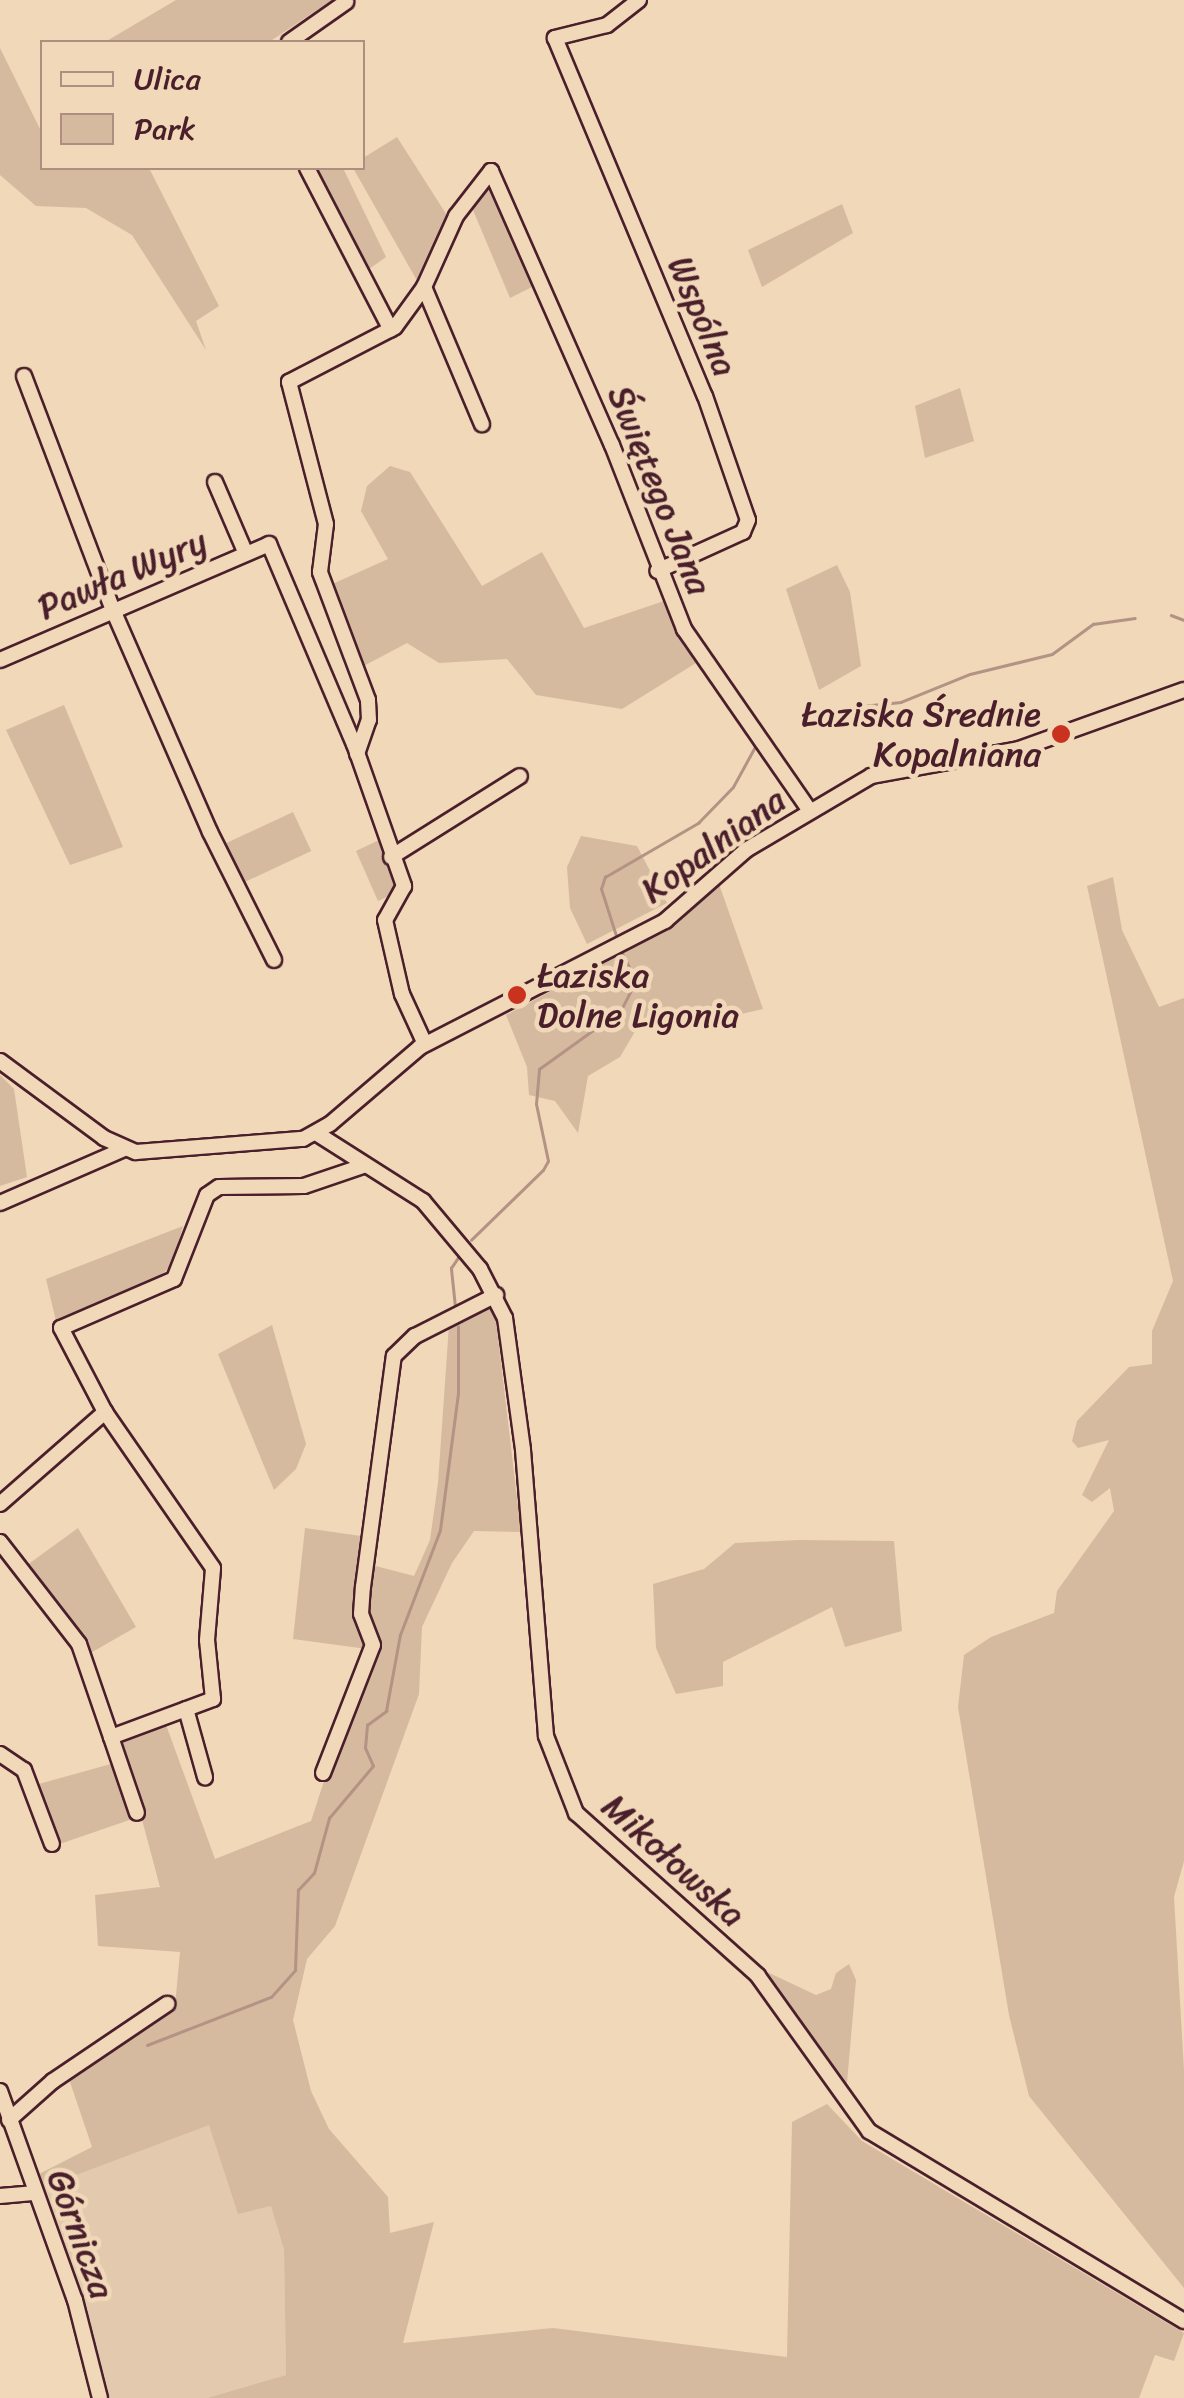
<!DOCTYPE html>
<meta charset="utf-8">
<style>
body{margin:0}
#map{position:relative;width:1184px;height:2398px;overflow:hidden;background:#f0d8b8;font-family:Sriracha,sans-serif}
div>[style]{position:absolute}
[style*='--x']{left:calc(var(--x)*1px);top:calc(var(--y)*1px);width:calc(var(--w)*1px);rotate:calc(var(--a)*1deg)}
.built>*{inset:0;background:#e3c9ad}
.green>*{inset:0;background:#d5baa0;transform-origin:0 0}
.stream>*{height:2.5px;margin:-1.25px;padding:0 1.25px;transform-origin:1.25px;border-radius:1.25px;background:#b39384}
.roads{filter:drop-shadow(2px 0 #4a1f2b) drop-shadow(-2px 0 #4a1f2b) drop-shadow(0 2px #4a1f2b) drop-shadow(0 -2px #4a1f2b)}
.minor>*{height:14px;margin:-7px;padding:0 7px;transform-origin:7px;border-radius:7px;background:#f0d8b8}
.dots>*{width:28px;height:28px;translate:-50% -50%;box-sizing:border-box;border:5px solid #f0d8b8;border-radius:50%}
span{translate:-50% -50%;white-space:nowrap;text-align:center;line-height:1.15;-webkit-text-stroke:9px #f0d8b8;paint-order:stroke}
.street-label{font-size:35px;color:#4a1f2b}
.poi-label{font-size:35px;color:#4a1f2b}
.right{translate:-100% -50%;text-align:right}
.left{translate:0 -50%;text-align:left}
.legend{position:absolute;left:40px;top:40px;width:325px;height:130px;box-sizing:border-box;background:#f0d8b8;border:2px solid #ae8e80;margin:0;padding:12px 18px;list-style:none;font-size:30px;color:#4a1f2b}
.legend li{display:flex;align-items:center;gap:20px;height:50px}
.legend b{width:50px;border:2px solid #ae8e80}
</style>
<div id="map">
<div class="built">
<i style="clip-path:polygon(210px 2124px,238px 2213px,271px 2205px,284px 2250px,286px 2375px,207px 2398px,106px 2398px,39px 2189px)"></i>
</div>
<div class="green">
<i style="clip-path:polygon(176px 0,332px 0,269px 42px,105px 42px)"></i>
<i style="clip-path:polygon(0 48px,42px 133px,42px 168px,149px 168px,219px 306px,196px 321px,206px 350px,132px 235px,86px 208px,36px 206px,0 175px)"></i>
<i style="clip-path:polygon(397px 137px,450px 220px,419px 284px,353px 168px,362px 168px,363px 158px)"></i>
<i style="clip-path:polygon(312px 168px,343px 168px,386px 257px,365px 272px)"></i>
<i style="clip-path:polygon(490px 178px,540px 283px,510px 298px,470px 203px)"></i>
<i style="clip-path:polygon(842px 204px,853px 233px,762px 287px,748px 250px)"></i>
<i style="clip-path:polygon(960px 388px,974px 441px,925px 458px,915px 406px)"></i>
<i style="clip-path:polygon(390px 466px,410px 472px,482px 586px,542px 552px,584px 628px,664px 601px,696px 663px,622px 709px,536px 695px,507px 659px,439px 663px,407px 643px,360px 668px,328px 586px,388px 559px,361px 511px,367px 486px)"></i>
<i style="clip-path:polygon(837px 565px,850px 592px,861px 666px,819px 690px,786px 589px)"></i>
<i style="clip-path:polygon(64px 705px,123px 847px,70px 865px,6px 730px)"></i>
<i style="left:293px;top:812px;width:43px;height:77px;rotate:65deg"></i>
<i style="clip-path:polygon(581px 836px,637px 846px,667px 903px,587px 944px,570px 908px,567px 867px)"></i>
<i style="clip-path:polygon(379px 840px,400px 884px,399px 891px,378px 901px,356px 851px)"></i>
<i style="clip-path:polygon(1113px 877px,1122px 930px,1159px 1007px,1184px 998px,1184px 1861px,1174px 1897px,1184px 2070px,1184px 2288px,1029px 2096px,1009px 2015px,958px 1707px,964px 1655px,991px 1637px,1054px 1613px,1057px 1591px,1114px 1511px,1110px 1488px,1092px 1502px,1082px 1495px,1109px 1440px,1078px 1448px,1072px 1441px,1077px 1421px,1129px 1367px,1152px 1364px,1152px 1331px,1173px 1281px,1087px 886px)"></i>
<i style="clip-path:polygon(719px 884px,763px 1009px,681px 1028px,643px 1018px,620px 1057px,588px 1076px,578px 1133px,555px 1101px,529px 1095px,527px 1067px,506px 1015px,677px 924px)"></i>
<i style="clip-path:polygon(0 1075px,14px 1089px,27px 1177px,0 1186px)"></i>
<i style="clip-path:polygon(183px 1226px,172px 1265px,160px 1276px,56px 1321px,46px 1279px)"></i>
<i style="clip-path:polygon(494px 1303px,521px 1532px,474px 1531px,452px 1563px,422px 1627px,419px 1694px,335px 1926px,307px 1959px,293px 2020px,311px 2091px,329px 2129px,388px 2197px,390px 2233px,434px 2222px,403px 2343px,553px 2328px,787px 2357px,792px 2122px,827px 2104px,862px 2141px,1184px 2333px,1174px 2361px,1155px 2355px,1139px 2398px,207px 2398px,286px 2375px,284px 2250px,271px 2206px,238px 2214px,209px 2125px,39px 2189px,35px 2176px,92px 2147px,69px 2079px,175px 2006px,180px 1952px,98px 1946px,95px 1895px,160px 1887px,141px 1816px,51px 1847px,28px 1787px,118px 1762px,113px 1743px,165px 1722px,215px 1859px,311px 1821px,367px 1649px,293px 1639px,305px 1528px,361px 1536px,368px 1564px,414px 1576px,430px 1540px,438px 1483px,449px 1325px)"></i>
<i style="clip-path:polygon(272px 1325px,306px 1444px,296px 1469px,274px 1490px,218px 1354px)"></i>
<i style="clip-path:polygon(78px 1528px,136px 1627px,87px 1655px,23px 1568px)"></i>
<i style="clip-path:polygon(798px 1540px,894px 1541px,902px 1631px,845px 1647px,832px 1607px,723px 1662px,723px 1686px,676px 1694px,656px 1648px,653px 1584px,704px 1569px,735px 1543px)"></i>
<i style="clip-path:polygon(849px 1964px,856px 1980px,846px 2094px,765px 1971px,816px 1995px,831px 1989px,836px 1973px)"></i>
</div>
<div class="stream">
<i style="--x:1171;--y:615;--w:14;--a:21"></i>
<i style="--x:833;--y:709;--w:68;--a:-5.9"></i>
<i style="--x:901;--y:702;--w:74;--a:-22.1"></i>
<i style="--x:970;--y:674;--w:84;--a:-13.7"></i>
<i style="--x:1052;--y:654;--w:51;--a:-36.2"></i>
<i style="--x:1093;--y:624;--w:42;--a:-8.1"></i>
<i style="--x:617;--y:939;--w:52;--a:-107.7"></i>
<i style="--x:601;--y:889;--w:13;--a:-72"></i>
<i style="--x:605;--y:877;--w:108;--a:-30.1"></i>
<i style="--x:698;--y:823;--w:50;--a:-45.8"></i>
<i style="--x:733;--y:787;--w:48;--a:-61.3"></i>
<i style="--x:471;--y:1240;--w:100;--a:-44.2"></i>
<i style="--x:543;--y:1170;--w:10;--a:-61"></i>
<i style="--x:548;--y:1161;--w:58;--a:-101.9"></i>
<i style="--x:536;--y:1104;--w:35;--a:-85"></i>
<i style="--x:539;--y:1069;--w:101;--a:-35.7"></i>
<i style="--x:621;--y:1010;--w:33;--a:-63"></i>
<i style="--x:636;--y:981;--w:34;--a:-117"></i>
<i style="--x:455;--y:1307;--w:39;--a:-96"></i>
<i style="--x:451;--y:1268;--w:14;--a:-56"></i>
<i style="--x:147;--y:2045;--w:133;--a:-21.2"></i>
<i style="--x:271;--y:1997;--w:36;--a:-48"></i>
<i style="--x:295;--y:1970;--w:80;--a:-87.9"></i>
<i style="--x:298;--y:1890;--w:23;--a:-47"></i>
<i style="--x:314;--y:1873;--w:57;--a:-74.7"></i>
<i style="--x:329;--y:1818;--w:68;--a:-49.8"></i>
<i style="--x:373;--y:1766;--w:20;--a:-114"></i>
<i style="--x:365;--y:1748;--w:23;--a:-85"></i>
<i style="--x:367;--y:1725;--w:24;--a:-36"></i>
<i style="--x:386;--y:1711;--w:77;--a:-79.6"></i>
<i style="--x:400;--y:1635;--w:112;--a:-69.1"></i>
<i style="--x:440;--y:1530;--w:137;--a:-82.5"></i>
<i style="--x:458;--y:1394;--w:67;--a:-90"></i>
</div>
<div class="roads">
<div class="minor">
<i style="--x:639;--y:0;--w:41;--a:142"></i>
<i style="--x:607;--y:25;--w:54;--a:166"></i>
<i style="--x:555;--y:38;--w:388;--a:67.3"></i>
<i style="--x:705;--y:396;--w:131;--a:70.9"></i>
<i style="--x:748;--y:520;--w:13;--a:113"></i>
<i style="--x:743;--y:532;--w:94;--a:155.6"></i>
<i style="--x:289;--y:42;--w:70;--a:-35.1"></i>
<i style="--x:307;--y:168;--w:182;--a:62.6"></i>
<i style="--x:424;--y:287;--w:149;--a:67.1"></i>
<i style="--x:24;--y:376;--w:250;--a:69.2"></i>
<i style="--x:113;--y:610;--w:242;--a:66.4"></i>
<i style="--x:210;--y:832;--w:143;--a:63.4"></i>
<i style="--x:215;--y:482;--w:78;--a:66.7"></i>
<i style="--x:0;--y:660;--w:293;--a:-23.3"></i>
<i style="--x:269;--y:544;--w:217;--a:67"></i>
<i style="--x:354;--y:744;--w:151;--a:70.6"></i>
<i style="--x:404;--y:886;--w:39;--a:119"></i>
<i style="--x:385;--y:920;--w:76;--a:77.1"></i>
<i style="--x:402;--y:994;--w:55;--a:65.3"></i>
<i style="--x:357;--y:754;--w:36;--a:-71"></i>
<i style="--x:369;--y:720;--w:20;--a:-93"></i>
<i style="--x:368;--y:700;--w:137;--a:-110.6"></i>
<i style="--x:320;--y:572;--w:48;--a:-82.9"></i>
<i style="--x:326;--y:524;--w:147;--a:-104.6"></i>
<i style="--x:289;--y:382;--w:119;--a:-27.4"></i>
<i style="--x:395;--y:327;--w:49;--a:-54.1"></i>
<i style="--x:424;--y:287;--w:78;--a:-65.7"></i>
<i style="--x:456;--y:216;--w:57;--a:-52.1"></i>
<i style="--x:491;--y:171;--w:300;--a:66.2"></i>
<i style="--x:612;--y:445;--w:198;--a:68.6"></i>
<i style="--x:684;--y:629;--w:221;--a:55.3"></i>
<i style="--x:391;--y:857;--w:152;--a:-32.1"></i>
<i style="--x:0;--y:1061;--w:129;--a:36.5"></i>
<i style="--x:104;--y:1138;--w:35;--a:24"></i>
<i style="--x:136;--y:1152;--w:168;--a:-4.5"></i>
<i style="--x:303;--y:1139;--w:31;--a:-29"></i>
<i style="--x:330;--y:1124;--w:118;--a:-40.5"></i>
<i style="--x:420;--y:1047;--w:276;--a:-27.2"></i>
<i style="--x:665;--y:921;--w:108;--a:-41.2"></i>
<i style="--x:746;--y:850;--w:145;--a:-30.6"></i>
<i style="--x:871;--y:776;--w:150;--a:-10.3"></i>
<i style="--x:1019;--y:749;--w:175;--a:-19.7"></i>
<i style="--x:316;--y:1133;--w:127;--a:32.4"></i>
<i style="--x:423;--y:1201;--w:89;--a:50"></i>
<i style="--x:480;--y:1269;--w:55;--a:63"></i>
<i style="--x:505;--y:1318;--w:133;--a:82.2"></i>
<i style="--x:523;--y:1450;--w:287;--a:85.4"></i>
<i style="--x:546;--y:1736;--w:83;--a:68.7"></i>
<i style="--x:576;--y:1813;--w:244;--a:41.8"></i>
<i style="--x:758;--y:1976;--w:191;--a:54.4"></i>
<i style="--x:869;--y:2131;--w:368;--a:31.1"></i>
<i style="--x:0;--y:1203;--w:135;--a:-23.5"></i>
<i style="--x:0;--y:1504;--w:140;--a:-41.2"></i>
<i style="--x:0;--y:1542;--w:129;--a:52.2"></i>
<i style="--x:79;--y:1644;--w:98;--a:71"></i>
<i style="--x:111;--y:1737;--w:109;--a:-20.4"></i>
<i style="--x:213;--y:1699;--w:59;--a:-95.8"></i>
<i style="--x:207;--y:1640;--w:72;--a:-85.2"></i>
<i style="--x:213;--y:1568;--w:190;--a:-124.7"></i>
<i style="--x:105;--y:1412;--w:95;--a:-117.6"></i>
<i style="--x:61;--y:1328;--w:123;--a:-23.4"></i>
<i style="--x:174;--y:1279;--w:90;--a:-68.6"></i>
<i style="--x:207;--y:1195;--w:14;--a:-34"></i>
<i style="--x:219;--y:1187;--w:85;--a:-0.7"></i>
<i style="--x:304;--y:1186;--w:65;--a:-18.7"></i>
<i style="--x:186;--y:1709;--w:71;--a:74.4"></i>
<i style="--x:111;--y:1737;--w:80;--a:71.1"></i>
<i style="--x:0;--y:1754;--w:29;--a:34"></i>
<i style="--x:24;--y:1770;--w:79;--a:69.3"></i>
<i style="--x:323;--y:1773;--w:137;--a:-68.7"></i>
<i style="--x:373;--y:1645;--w:33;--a:-111"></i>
<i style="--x:361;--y:1614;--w:27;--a:-86"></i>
<i style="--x:363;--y:1587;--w:233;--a:-82.4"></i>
<i style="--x:394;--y:1356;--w:29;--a:-44"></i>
<i style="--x:415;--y:1336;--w:91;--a:-26.8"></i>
<i style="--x:0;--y:2091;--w:222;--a:70.3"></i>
<i style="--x:75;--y:2300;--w:101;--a:75.7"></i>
<i style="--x:9;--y:2120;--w:59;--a:-41.6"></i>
<i style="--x:53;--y:2081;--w:138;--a:-34"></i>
<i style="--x:0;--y:2196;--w:33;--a:-5"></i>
</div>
</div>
<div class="dots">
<i style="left:1061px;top:734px;background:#c8321e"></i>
<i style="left:517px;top:995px;background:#c8321e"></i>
</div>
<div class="street-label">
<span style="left:703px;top:316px;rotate:67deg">Wspólna</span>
<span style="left:660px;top:490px;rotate:68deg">Świętego Jana</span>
<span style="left:122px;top:574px;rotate:-23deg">Pawła Wyry</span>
<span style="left:713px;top:845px;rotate:-36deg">Kopalniana</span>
<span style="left:674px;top:1860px;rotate:42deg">Mikołowska</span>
<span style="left:81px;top:2234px;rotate:70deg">Górnicza</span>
</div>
<div class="poi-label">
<span class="right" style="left:1041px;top:734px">Łaziska Średnie<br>Kopalniana</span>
<span class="left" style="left:537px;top:995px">Łaziska<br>Dolne Ligonia</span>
</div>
<ul class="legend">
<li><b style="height:12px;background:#f0d8b8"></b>Ulica</li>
<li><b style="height:28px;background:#d5baa0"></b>Park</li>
</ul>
</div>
